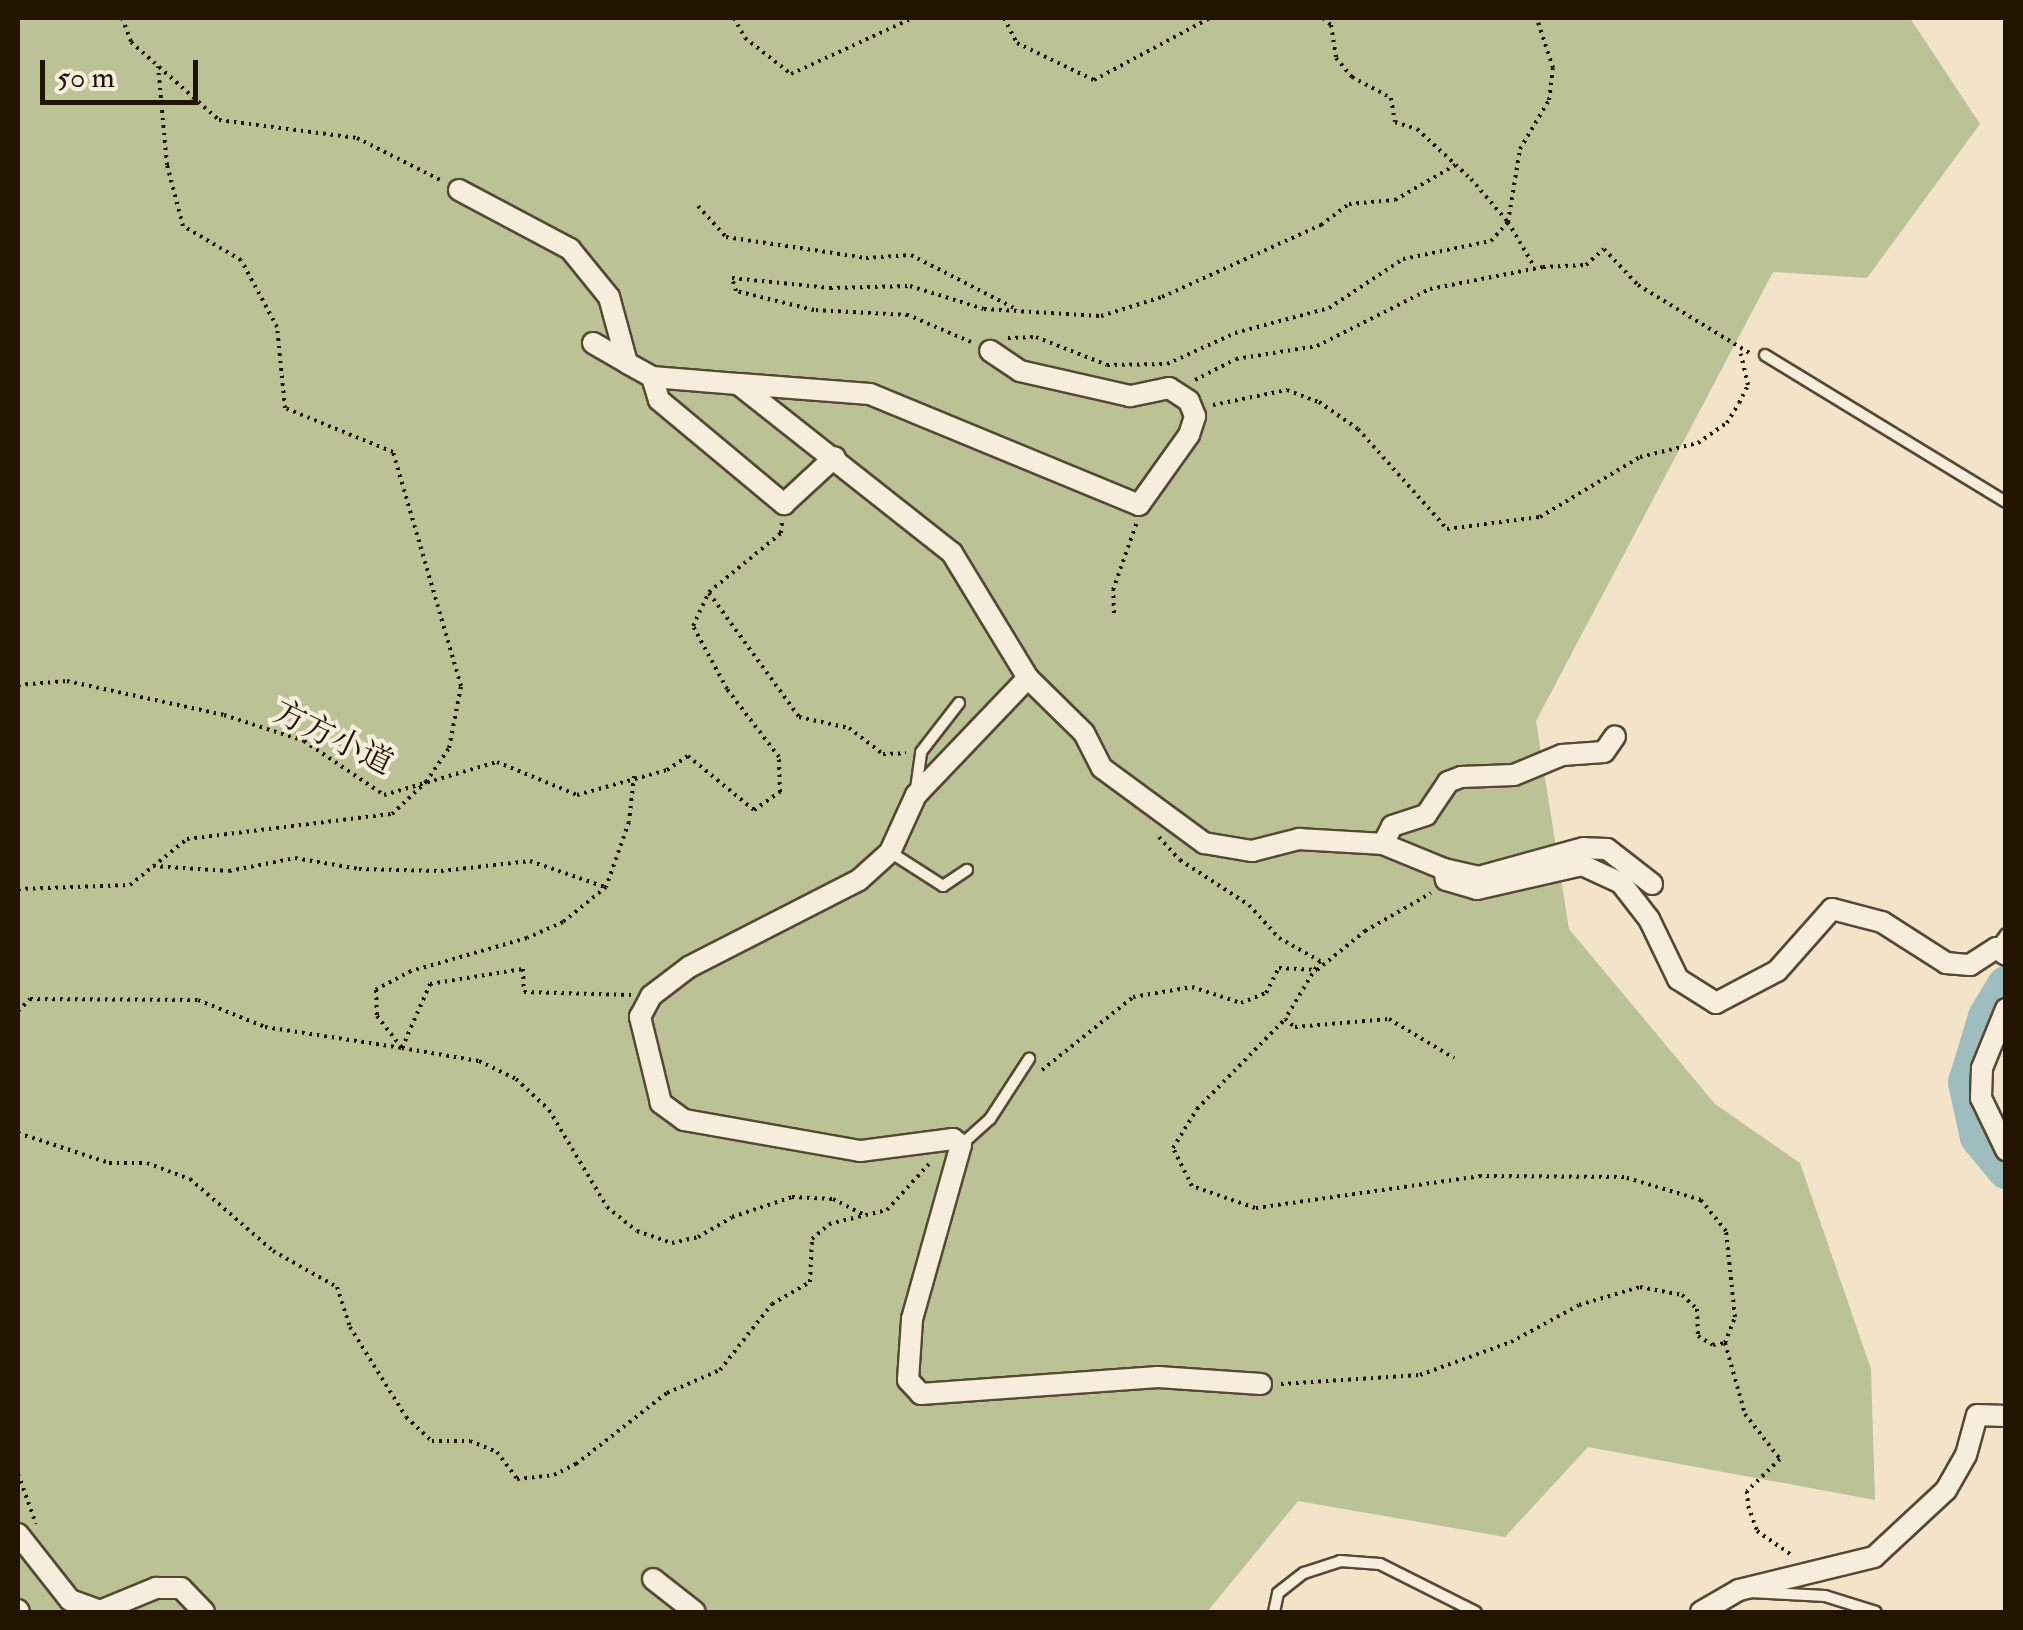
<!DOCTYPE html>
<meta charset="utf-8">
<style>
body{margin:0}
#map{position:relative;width:2023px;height:1630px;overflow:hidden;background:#f2e3c9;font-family:"IM FELL Double Pica","Noto Serif SC",serif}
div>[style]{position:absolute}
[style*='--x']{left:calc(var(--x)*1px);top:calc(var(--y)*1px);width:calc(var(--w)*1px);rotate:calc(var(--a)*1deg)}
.green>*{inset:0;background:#bbc396}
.river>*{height:38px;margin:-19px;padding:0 19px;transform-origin:19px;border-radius:19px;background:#9fbcbf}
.path>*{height:4px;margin-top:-2px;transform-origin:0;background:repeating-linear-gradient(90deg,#231401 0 2.5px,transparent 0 7.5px)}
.roads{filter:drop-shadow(2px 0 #574833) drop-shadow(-2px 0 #574833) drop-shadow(0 2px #574833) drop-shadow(0 -2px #574833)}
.service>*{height:10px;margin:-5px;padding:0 5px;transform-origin:5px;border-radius:5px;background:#f7eddc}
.minor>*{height:20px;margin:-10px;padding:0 10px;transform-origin:10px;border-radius:10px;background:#f7eddc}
span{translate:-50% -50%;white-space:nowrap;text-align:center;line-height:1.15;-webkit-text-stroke:8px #f7eddc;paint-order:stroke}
.street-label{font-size:32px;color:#231401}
.frame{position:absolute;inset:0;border:20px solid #231401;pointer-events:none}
.scale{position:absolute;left:40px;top:60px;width:158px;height:45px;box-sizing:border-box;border:5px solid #231401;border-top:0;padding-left:12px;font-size:30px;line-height:35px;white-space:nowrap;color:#231401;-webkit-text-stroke:8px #f7eddc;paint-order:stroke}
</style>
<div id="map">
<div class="green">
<i style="clip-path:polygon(18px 18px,1910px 18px,1980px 124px,1867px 278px,1773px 272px,1536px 721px,1569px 929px,1715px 1104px,1800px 1163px,1871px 1369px,1875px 1500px,1588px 1447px,1505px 1537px,1298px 1501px,1207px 1612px,18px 1612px)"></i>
</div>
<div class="river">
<i style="--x:2006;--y:985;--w:37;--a:121"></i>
<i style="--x:1987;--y:1017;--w:69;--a:106.9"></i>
<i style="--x:1967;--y:1083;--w:55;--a:77.5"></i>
<i style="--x:1979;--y:1137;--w:43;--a:50.7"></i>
</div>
<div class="path">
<i style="--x:122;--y:18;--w:26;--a:69"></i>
<i style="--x:131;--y:42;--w:118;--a:41.6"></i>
<i style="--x:219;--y:120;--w:139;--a:7.4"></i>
<i style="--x:357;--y:138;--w:95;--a:26.8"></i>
<i style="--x:734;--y:18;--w:23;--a:61"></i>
<i style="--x:745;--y:38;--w:58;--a:38"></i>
<i style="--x:791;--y:74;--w:134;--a:-24.7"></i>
<i style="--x:1004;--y:18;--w:28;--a:63"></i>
<i style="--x:1017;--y:43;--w:85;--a:25.7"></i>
<i style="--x:1094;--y:80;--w:132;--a:-28.1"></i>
<i style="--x:1323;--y:18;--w:11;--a:41"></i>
<i style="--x:1331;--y:25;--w:33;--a:81"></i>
<i style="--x:1336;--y:58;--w:25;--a:50"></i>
<i style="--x:1352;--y:77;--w:44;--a:28.3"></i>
<i style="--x:1391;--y:98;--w:24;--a:81"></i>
<i style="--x:1395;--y:122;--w:23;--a:18"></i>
<i style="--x:1417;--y:129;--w:74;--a:42.8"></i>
<i style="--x:1471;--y:179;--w:57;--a:49.3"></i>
<i style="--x:1508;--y:222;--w:53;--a:59.6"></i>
<i style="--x:698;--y:206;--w:42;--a:47.9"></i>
<i style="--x:726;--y:237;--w:142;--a:8.5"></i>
<i style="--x:866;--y:258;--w:45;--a:-3.8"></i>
<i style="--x:911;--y:255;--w:118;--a:27.2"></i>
<i style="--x:1008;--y:338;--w:28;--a:-2"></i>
<i style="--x:1036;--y:337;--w:76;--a:21.5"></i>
<i style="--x:1107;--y:365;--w:60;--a:-1"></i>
<i style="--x:1167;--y:364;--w:75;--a:-24.5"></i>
<i style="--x:1235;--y:333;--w:97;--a:-14.9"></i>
<i style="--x:1329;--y:308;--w:89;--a:-33.5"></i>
<i style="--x:1403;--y:259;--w:90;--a:-11.6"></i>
<i style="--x:1491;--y:241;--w:25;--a:-48"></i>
<i style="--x:1508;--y:222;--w:74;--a:-80.7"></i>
<i style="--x:1520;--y:149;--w:57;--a:-59.4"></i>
<i style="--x:1549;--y:100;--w:32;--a:-83"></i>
<i style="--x:1553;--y:68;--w:52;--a:-108.1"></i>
<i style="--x:971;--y:342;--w:69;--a:-156.8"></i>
<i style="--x:908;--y:315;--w:94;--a:-177"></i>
<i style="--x:814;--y:310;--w:80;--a:-166.3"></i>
<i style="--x:736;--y:291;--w:14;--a:-107"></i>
<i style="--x:732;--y:278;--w:99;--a:5.8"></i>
<i style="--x:830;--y:288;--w:80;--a:-1.4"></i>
<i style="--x:910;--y:286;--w:77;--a:17.3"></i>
<i style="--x:984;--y:309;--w:117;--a:3.4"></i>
<i style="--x:1101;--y:316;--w:64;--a:-17.3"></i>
<i style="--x:1162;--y:297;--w:175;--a:-24.4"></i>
<i style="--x:1321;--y:225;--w:35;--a:-37"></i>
<i style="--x:1349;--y:204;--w:46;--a:-5"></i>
<i style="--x:1395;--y:200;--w:72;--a:-30.1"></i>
<i style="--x:1195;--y:380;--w:46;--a:-27.1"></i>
<i style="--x:1236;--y:359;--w:82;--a:-9.1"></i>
<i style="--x:1317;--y:346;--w:127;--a:-26.8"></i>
<i style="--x:1430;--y:289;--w:115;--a:-11"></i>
<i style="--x:1543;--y:267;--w:43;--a:-2.7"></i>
<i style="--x:1586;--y:265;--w:24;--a:-42"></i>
<i style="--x:1604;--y:249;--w:50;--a:46.6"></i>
<i style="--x:1638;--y:285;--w:132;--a:31.4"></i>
<i style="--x:1213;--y:405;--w:76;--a:-11.5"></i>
<i style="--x:1287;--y:390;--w:34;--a:21"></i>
<i style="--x:1319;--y:402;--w:47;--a:34.7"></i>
<i style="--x:1358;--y:429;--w:134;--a:48.3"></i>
<i style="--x:1447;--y:529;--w:94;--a:-7.4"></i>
<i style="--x:1540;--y:517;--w:117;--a:-31"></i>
<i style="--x:1640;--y:457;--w:60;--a:-13.6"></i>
<i style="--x:1698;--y:443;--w:35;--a:-35"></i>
<i style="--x:1727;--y:423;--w:23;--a:-59"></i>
<i style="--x:1739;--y:403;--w:20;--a:-63"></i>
<i style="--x:1748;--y:385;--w:32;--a:-103"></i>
<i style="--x:709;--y:593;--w:153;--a:54"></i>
<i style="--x:799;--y:717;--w:51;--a:12.4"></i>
<i style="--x:849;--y:728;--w:43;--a:37.4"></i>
<i style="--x:883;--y:754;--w:23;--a:-2"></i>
<i style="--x:1114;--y:613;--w:23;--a:-92"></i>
<i style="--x:1113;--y:590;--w:72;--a:-70.6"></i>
<i style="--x:18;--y:685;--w:49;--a:-4.7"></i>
<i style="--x:67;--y:681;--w:161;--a:12.2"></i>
<i style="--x:224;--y:715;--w:84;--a:18"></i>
<i style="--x:304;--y:741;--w:97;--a:34"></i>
<i style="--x:384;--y:795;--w:118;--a:-16.3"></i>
<i style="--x:497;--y:762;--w:87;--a:22.4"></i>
<i style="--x:577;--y:795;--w:93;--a:-15.5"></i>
<i style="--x:667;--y:770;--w:25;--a:-34"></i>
<i style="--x:688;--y:756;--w:85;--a:39.3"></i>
<i style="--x:754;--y:810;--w:32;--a:-35"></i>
<i style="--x:780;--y:792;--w:35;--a:-92"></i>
<i style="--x:779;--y:757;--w:86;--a:-127.4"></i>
<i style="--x:727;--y:689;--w:72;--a:-118.4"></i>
<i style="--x:693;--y:626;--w:38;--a:-65"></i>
<i style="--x:709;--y:592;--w:93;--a:-39.3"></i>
<i style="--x:781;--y:533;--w:11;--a:-85"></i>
<i style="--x:634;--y:776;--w:46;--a:96.2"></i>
<i style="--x:629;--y:822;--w:69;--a:109.5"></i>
<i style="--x:606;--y:887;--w:55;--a:140.9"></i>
<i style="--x:563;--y:922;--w:39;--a:156"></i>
<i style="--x:527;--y:938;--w:121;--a:164.1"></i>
<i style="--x:411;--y:971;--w:40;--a:152"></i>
<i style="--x:376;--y:990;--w:26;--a:88"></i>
<i style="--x:377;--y:1016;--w:41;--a:52"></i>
<i style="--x:402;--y:1048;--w:78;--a:9.6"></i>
<i style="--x:479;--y:1061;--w:41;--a:25.9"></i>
<i style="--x:516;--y:1079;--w:45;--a:43.2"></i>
<i style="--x:549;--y:1110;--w:113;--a:59.1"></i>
<i style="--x:607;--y:1207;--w:38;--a:39"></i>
<i style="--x:637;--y:1231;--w:37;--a:19"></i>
<i style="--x:672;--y:1243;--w:27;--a:-13"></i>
<i style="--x:698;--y:1237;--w:39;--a:-30"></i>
<i style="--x:732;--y:1217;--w:63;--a:-18.4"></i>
<i style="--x:792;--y:1197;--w:41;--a:2.8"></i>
<i style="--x:833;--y:1199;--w:33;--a:27"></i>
<i style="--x:1159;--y:837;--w:31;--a:48"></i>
<i style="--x:1180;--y:860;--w:82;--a:33.1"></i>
<i style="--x:1249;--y:905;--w:45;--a:47.7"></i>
<i style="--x:1279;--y:938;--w:47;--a:29.3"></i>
<i style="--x:1320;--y:961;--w:68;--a:121.1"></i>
<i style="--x:1285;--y:1019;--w:13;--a:39"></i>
<i style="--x:1295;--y:1027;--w:94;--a:-4.9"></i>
<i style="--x:1389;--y:1019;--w:76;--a:31"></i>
<i style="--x:153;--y:866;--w:76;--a:3.8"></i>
<i style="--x:229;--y:871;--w:67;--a:-11.1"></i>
<i style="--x:295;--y:858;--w:65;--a:9.8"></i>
<i style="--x:359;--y:869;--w:82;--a:1.4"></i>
<i style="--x:441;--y:871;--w:90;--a:-6.4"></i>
<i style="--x:530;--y:861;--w:79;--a:19.1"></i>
<i style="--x:18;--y:889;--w:112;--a:-2"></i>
<i style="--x:130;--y:885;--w:73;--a:-38.9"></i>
<i style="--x:187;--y:839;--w:207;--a:-7"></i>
<i style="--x:392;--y:814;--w:47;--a:-43.3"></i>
<i style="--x:426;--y:782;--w:41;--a:-55.9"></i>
<i style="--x:449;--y:748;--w:63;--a:-79"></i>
<i style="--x:461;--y:686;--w:244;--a:-106.2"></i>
<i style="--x:393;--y:452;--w:117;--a:-157.8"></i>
<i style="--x:285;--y:408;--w:81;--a:-95.6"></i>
<i style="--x:277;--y:327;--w:76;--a:-118.2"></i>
<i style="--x:241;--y:260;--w:67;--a:-149.6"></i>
<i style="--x:183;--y:226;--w:63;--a:-104.7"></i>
<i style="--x:167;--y:165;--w:99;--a:-95.2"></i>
<i style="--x:18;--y:1011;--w:17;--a:-45"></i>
<i style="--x:30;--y:999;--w:168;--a:0.3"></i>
<i style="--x:198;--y:1000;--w:72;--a:21.9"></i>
<i style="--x:265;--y:1027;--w:139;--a:8.7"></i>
<i style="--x:402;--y:1048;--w:70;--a:-66.4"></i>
<i style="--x:430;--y:984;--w:94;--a:-9.2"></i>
<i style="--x:523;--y:969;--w:23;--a:88"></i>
<i style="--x:524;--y:992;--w:107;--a:1.6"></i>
<i style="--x:1042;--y:1070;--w:117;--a:-38.7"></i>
<i style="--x:1133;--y:997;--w:60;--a:-9.6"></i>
<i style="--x:1192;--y:987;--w:52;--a:18.1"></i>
<i style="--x:1241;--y:1003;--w:27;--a:-22"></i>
<i style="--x:1266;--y:993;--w:28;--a:-63"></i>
<i style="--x:1279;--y:968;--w:38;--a:3"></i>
<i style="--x:1317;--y:970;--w:62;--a:-39.1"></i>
<i style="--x:1365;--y:931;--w:76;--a:-29.9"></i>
<i style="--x:18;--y:1133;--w:96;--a:18.2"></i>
<i style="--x:109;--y:1163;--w:38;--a:0"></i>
<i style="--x:147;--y:1163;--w:46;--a:20.4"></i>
<i style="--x:190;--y:1179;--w:110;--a:40.9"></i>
<i style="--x:273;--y:1251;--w:73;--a:29.4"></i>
<i style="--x:337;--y:1287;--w:42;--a:72"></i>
<i style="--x:350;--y:1327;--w:106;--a:58.1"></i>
<i style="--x:406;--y:1417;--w:35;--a:43"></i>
<i style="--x:432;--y:1441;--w:38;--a:0"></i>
<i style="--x:470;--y:1441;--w:29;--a:22"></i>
<i style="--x:497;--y:1452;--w:34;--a:53"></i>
<i style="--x:517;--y:1479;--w:37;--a:-6"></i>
<i style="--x:554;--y:1475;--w:25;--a:-27"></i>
<i style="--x:576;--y:1464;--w:115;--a:-38"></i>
<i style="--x:667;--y:1393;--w:58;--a:-23.5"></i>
<i style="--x:720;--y:1370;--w:84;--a:-51.8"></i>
<i style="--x:772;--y:1304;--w:44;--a:-30.1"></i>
<i style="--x:810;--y:1282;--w:43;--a:-87.3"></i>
<i style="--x:812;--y:1239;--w:23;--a:-41"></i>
<i style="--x:829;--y:1224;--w:60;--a:-13.6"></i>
<i style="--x:887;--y:1210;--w:62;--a:-47.6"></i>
<i style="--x:1725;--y:1343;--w:74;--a:74.3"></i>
<i style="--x:1745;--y:1414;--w:57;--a:52.1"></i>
<i style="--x:1780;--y:1459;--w:46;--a:135.9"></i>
<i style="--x:1747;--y:1491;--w:15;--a:86"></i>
<i style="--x:1748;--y:1506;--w:27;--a:70"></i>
<i style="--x:1757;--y:1531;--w:44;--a:34.8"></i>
<i style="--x:1281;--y:1384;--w:139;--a:-3.7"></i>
<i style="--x:1420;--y:1375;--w:97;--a:-19.9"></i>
<i style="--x:1511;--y:1342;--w:77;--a:-28.6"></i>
<i style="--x:1579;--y:1305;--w:64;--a:-16.4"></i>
<i style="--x:1640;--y:1287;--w:43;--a:10.8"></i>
<i style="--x:1682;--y:1295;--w:21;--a:43"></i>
<i style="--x:1697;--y:1309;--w:27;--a:88"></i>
<i style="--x:1698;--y:1336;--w:17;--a:31"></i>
<i style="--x:1713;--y:1345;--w:12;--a:-9"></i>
<i style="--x:1725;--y:1343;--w:28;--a:-69"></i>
<i style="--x:1735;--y:1317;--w:86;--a:-96"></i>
<i style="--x:1726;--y:1231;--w:40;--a:-129"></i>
<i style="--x:1701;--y:1200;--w:80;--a:-163.4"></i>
<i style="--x:1624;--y:1177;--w:143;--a:-179.6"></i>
<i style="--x:1481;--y:1176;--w:228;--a:171.9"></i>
<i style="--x:1255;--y:1208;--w:67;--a:-160.8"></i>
<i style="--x:1192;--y:1186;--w:42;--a:-116.6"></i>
<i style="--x:1173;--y:1148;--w:46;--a:-58.4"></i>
<i style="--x:1197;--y:1109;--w:126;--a:-45.6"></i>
<i style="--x:18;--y:1474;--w:53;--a:70.2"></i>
</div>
<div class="roads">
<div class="service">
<i style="--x:1765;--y:355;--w:282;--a:31.4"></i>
<i style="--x:916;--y:789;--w:37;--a:-82"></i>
<i style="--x:921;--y:752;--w:62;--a:-52.2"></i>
<i style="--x:890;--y:852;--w:63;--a:32.7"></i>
<i style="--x:943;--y:886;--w:29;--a:-34"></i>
<i style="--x:1996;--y:948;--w:17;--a:-54"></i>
<i style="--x:961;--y:1145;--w:39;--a:-42"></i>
<i style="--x:990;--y:1119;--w:72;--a:-57"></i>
<i style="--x:1750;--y:1592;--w:75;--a:3.1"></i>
<i style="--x:1825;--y:1596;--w:53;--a:17.4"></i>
<i style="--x:1274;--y:1612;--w:19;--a:-78"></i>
<i style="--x:1278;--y:1593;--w:33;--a:-38"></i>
<i style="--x:1304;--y:1573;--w:38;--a:-18"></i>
<i style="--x:1340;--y:1561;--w:40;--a:4.3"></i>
<i style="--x:1380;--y:1564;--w:107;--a:26.6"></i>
</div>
<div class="minor">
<i style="--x:459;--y:190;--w:126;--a:28"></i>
<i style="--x:570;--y:249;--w:62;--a:50.9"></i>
<i style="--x:609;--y:297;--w:68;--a:74.7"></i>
<i style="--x:627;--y:363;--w:29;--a:29"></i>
<i style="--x:652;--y:377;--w:86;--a:4.7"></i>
<i style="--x:738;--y:384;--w:273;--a:38.3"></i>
<i style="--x:952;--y:553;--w:146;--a:58.7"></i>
<i style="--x:593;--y:343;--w:39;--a:30"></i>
<i style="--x:652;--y:377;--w:24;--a:73"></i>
<i style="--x:659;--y:400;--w:163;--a:39.8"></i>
<i style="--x:784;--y:504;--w:69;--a:-42.7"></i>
<i style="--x:740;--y:384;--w:130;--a:4.4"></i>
<i style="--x:870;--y:394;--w:291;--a:22.4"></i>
<i style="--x:1139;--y:505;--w:86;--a:-54.5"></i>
<i style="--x:1189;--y:435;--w:20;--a:-72"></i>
<i style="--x:1195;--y:416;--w:16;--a:-112"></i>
<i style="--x:1189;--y:401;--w:24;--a:-147"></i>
<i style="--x:1169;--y:388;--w:40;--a:168"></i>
<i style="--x:1130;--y:396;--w:113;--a:-167.2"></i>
<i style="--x:1020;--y:371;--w:36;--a:-146"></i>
<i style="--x:1444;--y:869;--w:66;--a:-157.7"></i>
<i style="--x:1383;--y:844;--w:20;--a:-63"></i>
<i style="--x:1392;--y:826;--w:36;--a:-18"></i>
<i style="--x:1426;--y:815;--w:40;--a:-56"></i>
<i style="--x:1448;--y:782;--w:14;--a:-21"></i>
<i style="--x:1461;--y:777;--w:53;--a:-2.2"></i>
<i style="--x:1514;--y:775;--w:52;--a:-22.6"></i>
<i style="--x:1562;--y:755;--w:42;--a:-4.1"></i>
<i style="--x:1604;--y:752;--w:19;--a:-55"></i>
<i style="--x:1652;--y:884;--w:57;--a:-142.1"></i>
<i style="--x:1607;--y:849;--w:23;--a:-178"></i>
<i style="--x:1584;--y:848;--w:109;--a:164.6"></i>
<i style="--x:1479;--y:877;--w:36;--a:-167"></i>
<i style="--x:1444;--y:869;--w:11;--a:80"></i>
<i style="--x:1446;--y:880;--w:32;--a:16"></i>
<i style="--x:1477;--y:889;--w:108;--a:-12.9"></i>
<i style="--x:1582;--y:865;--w:43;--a:24.8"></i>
<i style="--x:1621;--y:883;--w:46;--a:52.1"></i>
<i style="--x:1649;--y:919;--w:67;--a:64.2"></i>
<i style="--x:1678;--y:979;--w:45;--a:32.3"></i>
<i style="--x:1716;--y:1003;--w:69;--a:-27.7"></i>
<i style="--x:1777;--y:971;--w:83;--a:-48.4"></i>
<i style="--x:1832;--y:909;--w:52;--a:14.6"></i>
<i style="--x:1882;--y:922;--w:76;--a:32.6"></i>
<i style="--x:1946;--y:963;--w:24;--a:5"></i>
<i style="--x:1970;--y:965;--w:31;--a:-33"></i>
<i style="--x:1996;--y:948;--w:12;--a:35"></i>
<i style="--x:2006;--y:1009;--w:64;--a:112.1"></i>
<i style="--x:1982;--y:1068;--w:30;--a:92"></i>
<i style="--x:1981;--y:1098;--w:58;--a:64.3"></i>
<i style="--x:1261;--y:1384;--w:103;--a:-176.1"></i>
<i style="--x:1158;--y:1377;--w:238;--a:175.9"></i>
<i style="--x:921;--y:1394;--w:19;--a:-133"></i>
<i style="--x:908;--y:1380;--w:61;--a:-86.2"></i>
<i style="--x:912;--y:1319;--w:181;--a:-74.3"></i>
<i style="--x:961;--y:1145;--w:10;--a:-143"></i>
<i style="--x:953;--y:1139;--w:94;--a:172.6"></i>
<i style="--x:860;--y:1151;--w:179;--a:-170"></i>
<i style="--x:684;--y:1120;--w:29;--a:-144"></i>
<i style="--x:661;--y:1103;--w:89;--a:-103.7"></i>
<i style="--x:640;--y:1017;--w:24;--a:-62"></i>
<i style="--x:651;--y:996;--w:48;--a:-37.3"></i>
<i style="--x:689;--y:967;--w:191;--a:-27.1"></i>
<i style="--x:859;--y:880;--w:42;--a:-42.1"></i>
<i style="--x:890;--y:852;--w:63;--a:-65.5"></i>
<i style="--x:916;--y:795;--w:162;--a:-46.3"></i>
<i style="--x:1028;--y:678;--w:78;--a:44.5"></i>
<i style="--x:1084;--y:733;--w:39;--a:63"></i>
<i style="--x:1102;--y:768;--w:127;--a:36.3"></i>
<i style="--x:1204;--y:843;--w:49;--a:9.5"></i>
<i style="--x:1252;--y:851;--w:49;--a:-14.3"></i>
<i style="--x:1299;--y:839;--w:84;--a:3.4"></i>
<i style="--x:18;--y:1534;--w:84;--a:51.8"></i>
<i style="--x:70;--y:1600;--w:32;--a:20"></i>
<i style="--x:100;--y:1611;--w:61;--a:-22.3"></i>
<i style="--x:156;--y:1588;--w:25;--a:0"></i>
<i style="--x:181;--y:1588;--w:33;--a:46"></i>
<i style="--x:653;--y:1579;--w:53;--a:38.2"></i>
<i style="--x:18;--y:1610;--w:2;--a:63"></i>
<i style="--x:1701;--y:1612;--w:44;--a:-30.1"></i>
<i style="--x:1739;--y:1590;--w:139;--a:-13.7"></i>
<i style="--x:1874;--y:1557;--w:98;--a:-42.9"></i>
<i style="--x:1946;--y:1490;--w:40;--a:-60.3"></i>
<i style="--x:1966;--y:1455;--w:41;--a:-74.6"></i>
<i style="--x:1977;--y:1415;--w:29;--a:2"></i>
</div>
</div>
<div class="street-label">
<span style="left:333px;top:738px;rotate:26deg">方方小道</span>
</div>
<div class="frame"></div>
<div class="scale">50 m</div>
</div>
